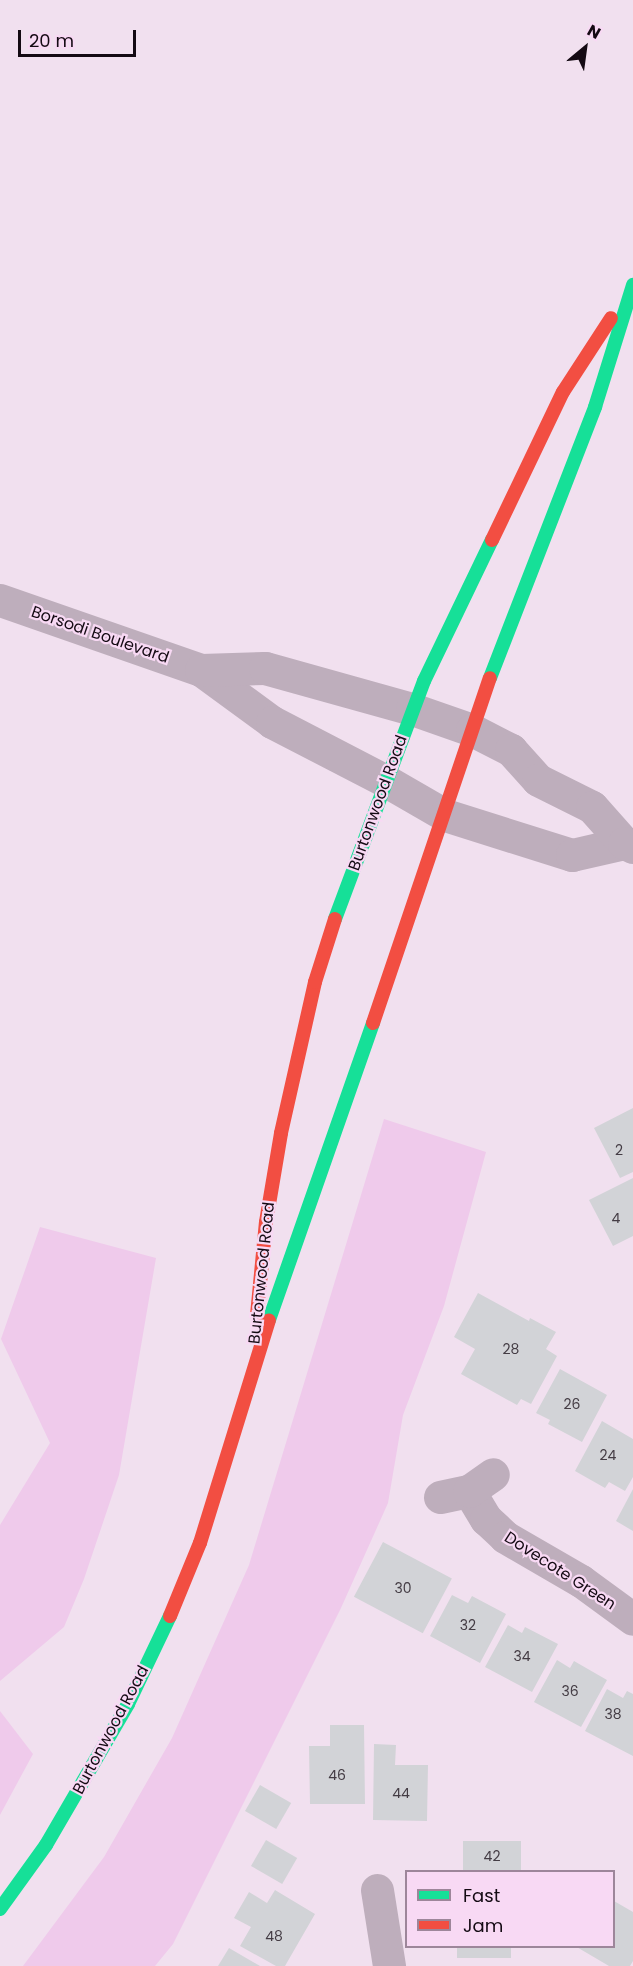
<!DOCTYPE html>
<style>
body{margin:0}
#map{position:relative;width:633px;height:1966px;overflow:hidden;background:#f1e0ef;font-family:Poppins,sans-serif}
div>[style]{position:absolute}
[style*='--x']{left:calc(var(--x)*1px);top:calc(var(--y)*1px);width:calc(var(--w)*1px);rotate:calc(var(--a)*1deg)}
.green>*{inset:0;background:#efcaeb}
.building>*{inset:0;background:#d2d3d7;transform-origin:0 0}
.street>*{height:33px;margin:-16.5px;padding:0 16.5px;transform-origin:16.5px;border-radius:16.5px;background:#beaebc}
.fast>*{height:14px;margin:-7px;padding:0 7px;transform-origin:7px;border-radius:7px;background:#16e098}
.jam>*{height:14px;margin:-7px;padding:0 7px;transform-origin:7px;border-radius:7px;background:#f24e42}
span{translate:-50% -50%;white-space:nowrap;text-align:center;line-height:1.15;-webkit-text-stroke:4.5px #f8d9f4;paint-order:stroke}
.number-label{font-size:14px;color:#443c44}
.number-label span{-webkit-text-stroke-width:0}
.street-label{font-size:16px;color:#140a13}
.legend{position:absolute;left:405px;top:1870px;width:210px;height:78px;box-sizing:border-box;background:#f8d9f4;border:2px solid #9d869a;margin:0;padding:8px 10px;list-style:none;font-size:18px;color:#140a13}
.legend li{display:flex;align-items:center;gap:12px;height:30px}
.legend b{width:30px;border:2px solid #9d869a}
.north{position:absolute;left:555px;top:18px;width:60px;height:60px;-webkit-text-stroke:4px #f8d9f4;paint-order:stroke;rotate:29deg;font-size:16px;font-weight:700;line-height:24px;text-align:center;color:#140a13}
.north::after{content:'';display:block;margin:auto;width:21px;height:27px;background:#140a13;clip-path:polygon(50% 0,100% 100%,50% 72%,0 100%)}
.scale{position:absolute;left:18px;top:30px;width:118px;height:27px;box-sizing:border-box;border:3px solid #140a13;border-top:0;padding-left:8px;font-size:18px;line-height:21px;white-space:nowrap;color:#140a13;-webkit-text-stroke:4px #f8d9f4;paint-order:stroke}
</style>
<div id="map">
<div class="green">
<i style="clip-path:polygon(384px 1119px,486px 1152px,444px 1306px,403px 1415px,388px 1503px,341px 1608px,173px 1944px,155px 1966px,23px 1966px,104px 1857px,172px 1738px,249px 1565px)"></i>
<i style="clip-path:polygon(40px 1227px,156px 1258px,119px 1475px,84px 1579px,64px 1627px,0 1681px,0 1525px,50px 1443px,1px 1339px)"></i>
<i style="clip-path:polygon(0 1711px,33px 1754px,0 1815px)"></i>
</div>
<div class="building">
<i style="clip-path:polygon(633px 1108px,633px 1172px,620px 1178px,594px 1128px)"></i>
<i style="clip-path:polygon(633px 1178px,633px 1236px,613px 1246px,589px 1200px)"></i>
<i style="clip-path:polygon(478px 1293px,529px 1321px,530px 1318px,556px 1332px,546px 1349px,557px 1356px,531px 1404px,521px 1399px,517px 1405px,461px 1374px,475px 1349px,454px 1337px)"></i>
<i style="clip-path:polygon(560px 1369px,607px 1395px,582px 1442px,548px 1424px,550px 1420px,536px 1413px)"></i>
<i style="clip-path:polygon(602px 1421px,633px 1439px,633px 1477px,625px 1491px,609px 1482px,605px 1488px,575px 1471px)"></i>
<i style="clip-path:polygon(633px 1489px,633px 1531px,616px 1521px)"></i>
<i style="left:383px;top:1542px;width:78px;height:62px;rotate:28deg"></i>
<i style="clip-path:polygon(452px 1595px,468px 1603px,472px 1596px,506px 1614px,480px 1663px,430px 1636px)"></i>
<i style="clip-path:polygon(508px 1625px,522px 1633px,525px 1627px,558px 1644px,532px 1692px,485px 1667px)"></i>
<i style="clip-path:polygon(557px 1660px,570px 1668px,574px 1661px,607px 1680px,581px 1727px,534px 1702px)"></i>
<i style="clip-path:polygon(607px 1689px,623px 1698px,627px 1691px,633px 1694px,633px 1756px,585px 1731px)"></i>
<i style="clip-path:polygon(330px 1725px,364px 1725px,365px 1804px,310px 1804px,309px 1746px,330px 1746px)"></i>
<i style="clip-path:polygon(374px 1744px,396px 1745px,395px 1765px,428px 1765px,427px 1821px,373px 1820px)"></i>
<i style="left:260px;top:1785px;width:36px;height:30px;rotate:30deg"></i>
<i style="left:266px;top:1840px;width:36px;height:30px;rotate:30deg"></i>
<i style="left:463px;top:1841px;width:58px;height:31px"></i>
<i style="clip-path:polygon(275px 1890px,315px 1914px,285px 1966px,276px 1966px,240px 1946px,251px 1927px,234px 1918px,249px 1892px,267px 1903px)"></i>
<i style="clip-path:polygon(614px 1901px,633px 1912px,633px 1961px,630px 1966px,609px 1966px,575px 1946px,614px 1946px)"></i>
<i style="left:457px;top:1946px;width:54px;height:12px"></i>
<i style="clip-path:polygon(229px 1948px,260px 1966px,218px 1966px)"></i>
</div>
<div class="street">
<i style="--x:0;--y:600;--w:213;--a:19.2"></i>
<i style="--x:201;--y:670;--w:88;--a:36.2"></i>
<i style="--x:272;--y:722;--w:128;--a:27.4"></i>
<i style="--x:386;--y:781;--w:68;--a:30"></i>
<i style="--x:445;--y:815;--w:133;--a:17.5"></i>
<i style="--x:572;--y:855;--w:53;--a:-13"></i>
<i style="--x:201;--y:670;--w:64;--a:-1.8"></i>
<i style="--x:265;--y:668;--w:153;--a:15.6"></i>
<i style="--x:412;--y:709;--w:64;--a:19.3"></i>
<i style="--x:472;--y:730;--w:44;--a:27.1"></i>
<i style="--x:511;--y:750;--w:40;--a:48"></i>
<i style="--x:538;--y:780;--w:60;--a:26.6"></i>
<i style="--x:592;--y:807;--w:48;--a:48.4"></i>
<i style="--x:624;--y:843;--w:10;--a:24"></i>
<i style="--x:469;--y:1491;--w:33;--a:59"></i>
<i style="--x:486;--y:1519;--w:26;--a:43"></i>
<i style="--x:505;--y:1537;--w:88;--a:30.1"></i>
<i style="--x:581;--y:1581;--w:64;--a:36.2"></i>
<i style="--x:440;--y:1497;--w:30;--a:-12"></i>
<i style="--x:469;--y:1491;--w:29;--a:-35"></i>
<i style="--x:377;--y:1890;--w:77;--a:81"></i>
</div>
<div class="fast">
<i style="--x:490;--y:678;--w:291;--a:-68.8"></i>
<i style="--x:595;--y:407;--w:128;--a:-72.7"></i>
<i style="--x:335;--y:919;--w:254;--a:-69.5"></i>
<i style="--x:424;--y:681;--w:157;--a:-64.3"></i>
<i style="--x:269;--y:1320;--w:315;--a:-70.7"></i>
<i style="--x:0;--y:1909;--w:79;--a:-54.3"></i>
<i style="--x:46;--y:1845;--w:163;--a:-59.8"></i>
<i style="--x:128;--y:1704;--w:98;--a:-64.5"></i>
</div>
<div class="jam">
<i style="--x:492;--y:540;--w:164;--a:-64.4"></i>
<i style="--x:563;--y:392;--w:88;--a:-57"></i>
<i style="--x:373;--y:1023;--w:364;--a:-71.3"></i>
<i style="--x:257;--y:1315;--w:93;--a:-84.5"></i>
<i style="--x:266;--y:1222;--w:90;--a:-80.4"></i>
<i style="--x:281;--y:1133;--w:155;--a:-77.3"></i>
<i style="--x:315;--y:982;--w:66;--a:-72.4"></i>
<i style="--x:170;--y:1616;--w:79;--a:-67.7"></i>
<i style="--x:200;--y:1543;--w:233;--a:-72.8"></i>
</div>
<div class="number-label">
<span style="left:619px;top:1150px">2</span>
<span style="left:616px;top:1218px">4</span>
<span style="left:511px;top:1349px">28</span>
<span style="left:572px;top:1404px">26</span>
<span style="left:608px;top:1455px">24</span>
<span style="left:403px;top:1588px">30</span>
<span style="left:468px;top:1625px">32</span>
<span style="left:522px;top:1656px">34</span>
<span style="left:570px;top:1691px">36</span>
<span style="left:613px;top:1714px">38</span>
<span style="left:337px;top:1775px">46</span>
<span style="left:401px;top:1793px">44</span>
<span style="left:492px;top:1856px">42</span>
<span style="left:274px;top:1936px">48</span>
</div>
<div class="street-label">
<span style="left:100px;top:635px;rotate:19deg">Borsodi Boulevard</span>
<span style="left:378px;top:803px;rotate:-70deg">Burtonwood Road</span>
<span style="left:262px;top:1273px;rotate:-84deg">Burtonwood Road</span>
<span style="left:560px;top:1571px;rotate:33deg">Dovecote Green</span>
<span style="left:111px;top:1730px;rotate:-62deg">Burtonwood Road</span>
</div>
<ul class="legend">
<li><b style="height:8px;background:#16e098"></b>Fast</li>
<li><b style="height:8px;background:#f24e42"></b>Jam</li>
</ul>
<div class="north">N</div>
<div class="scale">20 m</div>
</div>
